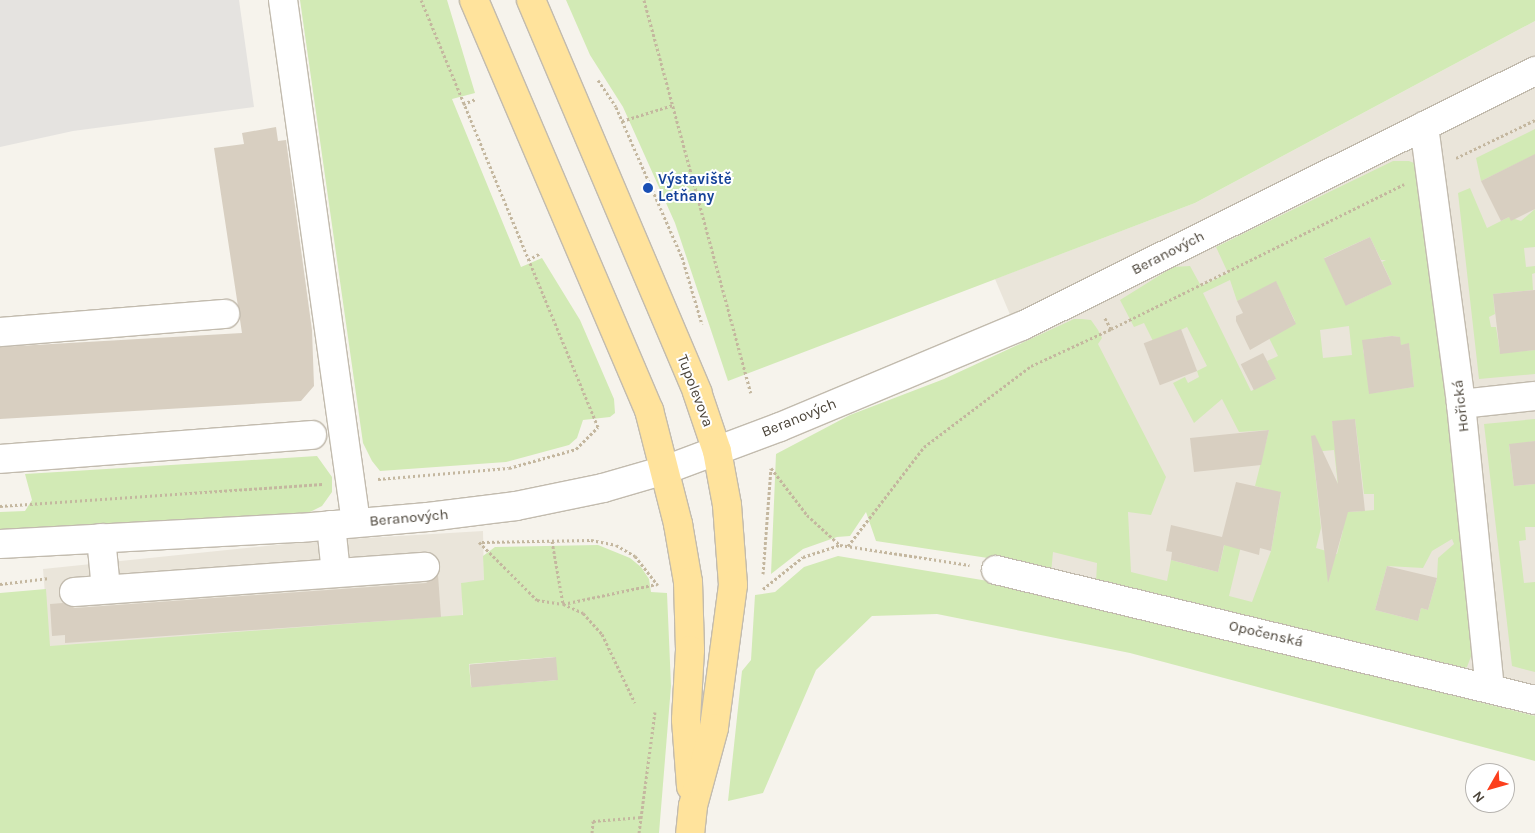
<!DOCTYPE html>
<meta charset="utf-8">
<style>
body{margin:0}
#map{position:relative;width:1535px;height:833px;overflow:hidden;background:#f6f3ec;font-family:Karla,sans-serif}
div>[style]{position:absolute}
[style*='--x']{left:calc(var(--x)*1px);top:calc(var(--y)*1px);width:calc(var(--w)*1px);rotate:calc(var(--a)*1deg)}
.residential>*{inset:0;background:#eae5da}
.green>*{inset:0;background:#d2eab5}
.parking>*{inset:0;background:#e5e3e0}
.building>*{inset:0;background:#d8cfc1;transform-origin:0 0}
.path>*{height:3px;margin-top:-1.5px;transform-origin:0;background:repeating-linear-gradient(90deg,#c4b79f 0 2.5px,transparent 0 5px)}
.roads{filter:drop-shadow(1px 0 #c2bbae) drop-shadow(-1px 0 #c2bbae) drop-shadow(0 1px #c2bbae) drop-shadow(0 -1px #c2bbae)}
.minor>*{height:28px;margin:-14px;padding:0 14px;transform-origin:14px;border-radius:14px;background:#fff}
.major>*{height:28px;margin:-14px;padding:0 14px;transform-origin:14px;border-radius:14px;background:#ffe39c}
.dots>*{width:14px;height:14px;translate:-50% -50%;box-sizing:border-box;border:2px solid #fff;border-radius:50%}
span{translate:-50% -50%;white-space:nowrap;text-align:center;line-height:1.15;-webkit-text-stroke:4px #fff;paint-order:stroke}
.transit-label{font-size:15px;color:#164399;font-weight:700}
.left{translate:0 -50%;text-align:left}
.street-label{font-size:15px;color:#4b4439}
.north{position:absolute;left:1465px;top:763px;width:50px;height:50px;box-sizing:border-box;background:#fff;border:1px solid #b7b4b0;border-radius:50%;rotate:232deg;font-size:14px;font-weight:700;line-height:20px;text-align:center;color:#4b4439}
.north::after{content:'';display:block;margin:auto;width:18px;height:22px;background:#fc3f1d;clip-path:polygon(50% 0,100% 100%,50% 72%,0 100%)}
</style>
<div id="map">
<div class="residential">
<i style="clip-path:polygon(1535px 21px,1535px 716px,994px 582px,1036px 376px,995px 279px,1195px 203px)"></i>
<i style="clip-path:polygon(483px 531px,484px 581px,462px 583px,463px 645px,49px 646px,43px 569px,315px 541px)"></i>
</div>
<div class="green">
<i style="clip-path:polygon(300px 0,447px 0,475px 93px,452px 99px,521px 267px,542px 258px,580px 320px,614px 399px,615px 413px,610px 417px,583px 420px,577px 438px,569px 445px,506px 462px,380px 471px,372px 461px,363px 443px)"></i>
<i style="clip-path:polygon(566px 0,1535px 0,1535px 21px,1195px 203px,728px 381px,675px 223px,623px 107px,590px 55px)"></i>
<i style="clip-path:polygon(1535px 129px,1535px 165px,1530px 157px,1481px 181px,1476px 158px)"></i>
<i style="clip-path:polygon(evenodd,1393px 161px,1409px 161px,1419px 165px,1421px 170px,1476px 643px,1467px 667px,1454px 672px,1096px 583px,1097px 563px,1053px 552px,1051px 573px,1001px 560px,876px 541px,866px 512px,850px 536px,837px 537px,803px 549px,771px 574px,776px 454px,850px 415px,944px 379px,1074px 319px,1082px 319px,1091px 320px,1098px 330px,1102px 338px,1098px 344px,1166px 477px,1151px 515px,1128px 512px,1131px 572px,1167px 581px,1171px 560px,1218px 572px,1226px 538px,1243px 538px,1229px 596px,1252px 602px,1271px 551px,1281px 493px,1255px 486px,1269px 430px,1239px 432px,1222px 399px,1194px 423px,1173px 383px,1185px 377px,1188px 383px,1199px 377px,1197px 371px,1207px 366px,1187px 327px,1154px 343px,1144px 323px,1134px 327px,1120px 300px,1173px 267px,1190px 266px,1201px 286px,1228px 273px,1216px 247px,1393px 161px,1370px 237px,1381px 260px,1386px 260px,1382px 262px,1392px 284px,1347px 305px,1324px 258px,1370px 237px,1393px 161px,1230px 280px,1237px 301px,1276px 282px,1295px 321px,1269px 338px,1278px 356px,1267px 361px,1276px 379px,1251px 391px,1203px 293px,1230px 280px,1393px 161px,1349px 326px,1352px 355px,1323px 358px,1320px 330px,1349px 326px,1393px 161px,1392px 336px,1399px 337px,1401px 345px,1409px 344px,1414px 387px,1373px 393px,1363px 350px,1370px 339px,1392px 336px,1393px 161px,1355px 419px,1364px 494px,1374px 494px,1374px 510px,1350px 512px,1332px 422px,1355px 419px,1393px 161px,1334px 450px,1343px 530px,1337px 554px,1316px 548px,1321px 528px,1313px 452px,1334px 450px,1393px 161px,1452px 539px,1454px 544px,1438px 558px,1437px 578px,1428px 610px,1421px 608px,1418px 621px,1375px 610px,1387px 566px,1423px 568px,1432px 551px,1452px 539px)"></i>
<i style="clip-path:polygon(1470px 188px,1487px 228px,1509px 217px,1521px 221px,1535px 209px,1535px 247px,1524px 248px,1526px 267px,1535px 266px,1535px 273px,1532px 274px,1533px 290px,1493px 294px,1495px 314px,1489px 317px,1491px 327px,1496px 327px,1500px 353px,1535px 350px,1535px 374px,1479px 379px,1458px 193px)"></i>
<i style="clip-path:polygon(1535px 419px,1535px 441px,1509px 445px,1514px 486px,1535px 484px,1535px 527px,1525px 527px,1526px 540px,1519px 541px,1524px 583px,1535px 582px,1535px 672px,1512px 666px,1484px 424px)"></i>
<i style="clip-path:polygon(317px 456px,332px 477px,332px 492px,322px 506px,308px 513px,0 531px,0 512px,25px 511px,32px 500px,25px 474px)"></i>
<i style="clip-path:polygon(evenodd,598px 545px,630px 558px,641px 567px,649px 579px,651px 592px,667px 593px,671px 686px,659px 833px,0 833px,0 593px,46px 589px,50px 646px,463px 615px,461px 583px,484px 580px,483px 556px,495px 547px,598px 545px,555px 657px,557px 680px,471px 687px,469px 664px,555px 657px)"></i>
<i style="clip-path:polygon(838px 556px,994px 582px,1535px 716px,1535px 761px,1130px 653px,937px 614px,872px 616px,816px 670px,763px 793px,728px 801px,742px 671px,751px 660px,755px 595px,775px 592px,804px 567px)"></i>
</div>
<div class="parking">
<i style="clip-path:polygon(0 0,239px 0,254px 107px,73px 131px,0 147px)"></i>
</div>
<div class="building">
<i style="clip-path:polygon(276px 127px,278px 141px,286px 140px,312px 330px,314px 386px,301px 401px,0 419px,0 347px,242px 333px,214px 148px,244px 144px,242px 133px)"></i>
<i style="clip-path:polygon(1535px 154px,1535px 209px,1511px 221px,1509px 217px,1501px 221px,1481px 181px)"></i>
<i style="left:1370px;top:237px;width:52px;height:51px;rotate:65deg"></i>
<i style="clip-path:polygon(1276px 281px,1296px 324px,1250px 350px,1236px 321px,1236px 316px,1243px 313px,1237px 301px)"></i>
<i style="clip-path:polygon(1535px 290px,1535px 350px,1500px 354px,1493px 294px)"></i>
<i style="left:1181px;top:329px;width:45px;height:40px;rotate:69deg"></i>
<i style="clip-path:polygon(1392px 336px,1400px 337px,1401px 345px,1409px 343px,1414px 387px,1369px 394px,1362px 340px)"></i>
<i style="left:1263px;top:353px;width:29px;height:25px;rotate:63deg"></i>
<i style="clip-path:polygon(1355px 419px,1365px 511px,1348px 512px,1328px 583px,1311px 436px,1315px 435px,1338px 484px,1332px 421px)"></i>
<i style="clip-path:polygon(1269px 430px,1261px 465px,1194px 472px,1190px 438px)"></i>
<i style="clip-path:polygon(1535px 441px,1535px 484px,1514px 486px,1509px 444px)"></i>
<i style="clip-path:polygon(1236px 482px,1281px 492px,1271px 551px,1260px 548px,1259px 555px,1224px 545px,1218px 572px,1171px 560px,1172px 552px,1166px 551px,1171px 525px,1222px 537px)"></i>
<i style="clip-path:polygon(1387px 566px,1437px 578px,1428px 610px,1421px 608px,1418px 621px,1375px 610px)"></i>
<i style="clip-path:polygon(438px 575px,441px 617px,65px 643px,65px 635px,52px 636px,50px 604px,63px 603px,75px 608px,426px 583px)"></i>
<i style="left:556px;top:657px;width:23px;height:87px;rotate:85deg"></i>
</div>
<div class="path">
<i style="--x:644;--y:0;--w:407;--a:74.8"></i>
<i style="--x:598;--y:80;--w:32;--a:56"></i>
<i style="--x:616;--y:107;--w:164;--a:66.3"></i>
<i style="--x:682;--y:257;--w:70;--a:73.4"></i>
<i style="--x:463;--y:104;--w:14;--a:-21"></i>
<i style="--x:622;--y:121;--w:53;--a:-17.4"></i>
<i style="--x:1456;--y:158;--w:88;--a:-25.7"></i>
<i style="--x:528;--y:260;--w:13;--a:-29"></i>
<i style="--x:1111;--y:329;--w:327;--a:-26.3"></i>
<i style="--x:771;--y:468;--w:59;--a:52.5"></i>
<i style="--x:807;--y:515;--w:45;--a:42.3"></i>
<i style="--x:378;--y:479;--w:131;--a:-4.8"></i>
<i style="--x:509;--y:468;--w:70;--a:-15.8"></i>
<i style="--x:576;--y:449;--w:31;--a:-45"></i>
<i style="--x:598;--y:427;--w:462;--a:-112.5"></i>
<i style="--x:0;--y:506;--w:323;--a:-3.9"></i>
<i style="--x:552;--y:541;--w:64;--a:80.1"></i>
<i style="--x:563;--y:604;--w:96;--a:-12"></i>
<i style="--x:479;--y:542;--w:82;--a:45"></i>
<i style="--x:537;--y:600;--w:26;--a:9"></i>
<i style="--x:563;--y:604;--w:22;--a:24"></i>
<i style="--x:583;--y:613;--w:28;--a:48"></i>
<i style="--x:602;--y:634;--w:76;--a:64.4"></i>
<i style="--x:482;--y:542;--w:109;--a:-1.1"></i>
<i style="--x:591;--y:540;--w:25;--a:11"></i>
<i style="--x:616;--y:545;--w:22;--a:30"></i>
<i style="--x:635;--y:556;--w:37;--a:52"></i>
<i style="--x:848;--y:546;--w:125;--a:-52.5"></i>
<i style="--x:924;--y:447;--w:134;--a:-37.1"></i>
<i style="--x:1031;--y:366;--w:88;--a:-24.8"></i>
<i style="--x:1111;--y:329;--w:13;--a:-119"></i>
<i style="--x:763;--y:574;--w:106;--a:-85.7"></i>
<i style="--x:0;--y:584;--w:50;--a:-6.8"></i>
<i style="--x:763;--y:589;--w:51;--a:-38.7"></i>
<i style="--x:803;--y:557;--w:39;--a:-18"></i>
<i style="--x:840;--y:545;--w:131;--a:8.8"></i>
<i style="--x:592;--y:833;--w:12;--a:-85"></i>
<i style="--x:593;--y:821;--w:49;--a:-4.7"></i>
<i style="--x:639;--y:833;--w:122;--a:-82.5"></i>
</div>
<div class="roads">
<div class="minor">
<i style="--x:283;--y:0;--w:528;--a:82.05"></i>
<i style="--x:1424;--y:126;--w:280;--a:82.4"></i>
<i style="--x:1461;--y:404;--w:285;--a:84.2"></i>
<i style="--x:0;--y:332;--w:226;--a:-4.6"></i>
<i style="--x:1461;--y:404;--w:74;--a:-6.2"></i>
<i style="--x:0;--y:459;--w:313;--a:-4.4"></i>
<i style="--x:331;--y:525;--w:48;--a:84.1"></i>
<i style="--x:101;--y:538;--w:51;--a:84.4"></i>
<i style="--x:0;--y:544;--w:300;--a:-3.1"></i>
<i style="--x:300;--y:528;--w:128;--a:-4.9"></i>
<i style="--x:428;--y:517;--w:89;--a:-7.1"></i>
<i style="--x:516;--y:506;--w:89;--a:-11.7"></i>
<i style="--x:603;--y:488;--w:65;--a:-16.2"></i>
<i style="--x:665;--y:470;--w:123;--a:-20.5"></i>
<i style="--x:780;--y:427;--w:262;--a:-22.7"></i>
<i style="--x:1022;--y:326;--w:573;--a:-26.43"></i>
<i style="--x:996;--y:570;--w:554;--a:13.56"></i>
<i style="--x:74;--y:592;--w:352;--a:-4.1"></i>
</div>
<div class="major">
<i style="--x:474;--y:0;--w:446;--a:66.9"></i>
<i style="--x:649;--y:410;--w:118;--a:75.7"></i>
<i style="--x:678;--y:524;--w:59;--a:80.2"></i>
<i style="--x:688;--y:582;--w:68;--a:88.3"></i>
<i style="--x:690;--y:650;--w:70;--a:93.3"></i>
<i style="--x:686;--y:720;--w:67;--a:85.7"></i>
<i style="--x:531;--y:0;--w:426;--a:67"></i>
<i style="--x:697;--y:392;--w:62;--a:71.3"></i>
<i style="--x:717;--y:451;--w:55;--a:79.5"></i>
<i style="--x:727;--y:505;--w:80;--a:85.7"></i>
<i style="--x:733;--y:585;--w:144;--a:97.6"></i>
<i style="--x:714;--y:728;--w:81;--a:105.1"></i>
<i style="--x:693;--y:806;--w:27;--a:96"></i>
</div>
</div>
<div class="dots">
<i style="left:648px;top:188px;background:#1a4fb4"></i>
</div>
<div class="transit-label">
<span class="left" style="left:658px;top:188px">Výstaviště<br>Letňany</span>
</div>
<div class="street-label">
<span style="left:1168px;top:253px;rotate:-27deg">Beranových</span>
<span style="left:695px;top:391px;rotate:69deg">Tupolevova</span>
<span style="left:1461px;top:406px;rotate:-97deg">Hořická</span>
<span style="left:799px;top:418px;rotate:-22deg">Beranových</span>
<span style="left:409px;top:518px;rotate:-5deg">Beranových</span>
<span style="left:1266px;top:634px;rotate:13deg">Opočenská</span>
</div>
<div class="north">N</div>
</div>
